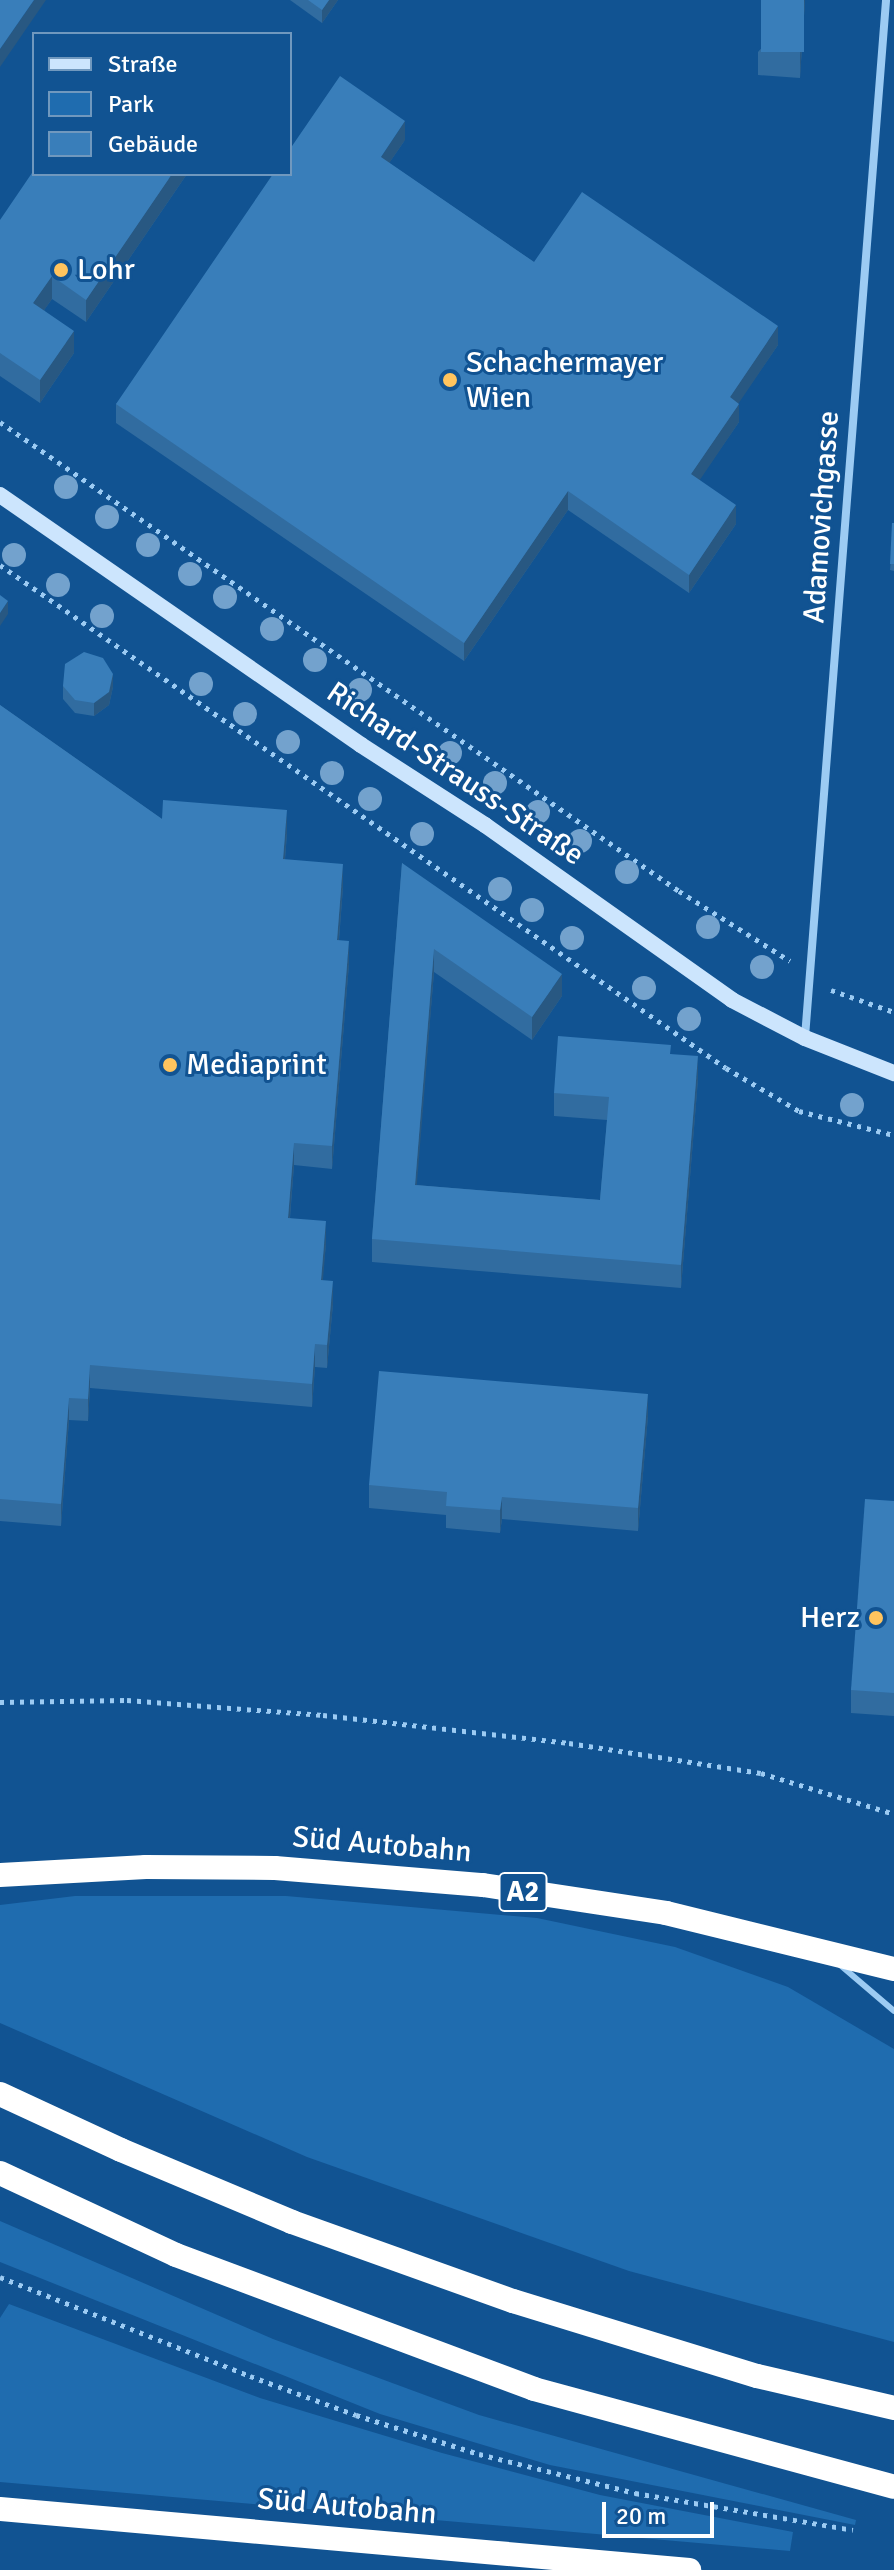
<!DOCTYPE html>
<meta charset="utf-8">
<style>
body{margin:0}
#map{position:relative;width:894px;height:2570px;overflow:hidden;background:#115392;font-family:Signika,sans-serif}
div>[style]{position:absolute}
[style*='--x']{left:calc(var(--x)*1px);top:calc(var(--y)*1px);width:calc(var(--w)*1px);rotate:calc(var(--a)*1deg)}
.green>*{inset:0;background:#1f6caf}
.path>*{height:5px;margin-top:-2.5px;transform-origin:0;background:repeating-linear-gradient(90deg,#9ccbf3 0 4px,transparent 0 10px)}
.service>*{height:6px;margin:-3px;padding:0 3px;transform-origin:3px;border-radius:3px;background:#9ccbf3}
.minor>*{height:8px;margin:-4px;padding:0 4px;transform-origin:4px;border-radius:4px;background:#9ccbf3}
.secondary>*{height:16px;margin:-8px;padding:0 8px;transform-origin:8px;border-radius:8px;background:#cce5fd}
.motorway>*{height:24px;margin:-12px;padding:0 12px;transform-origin:12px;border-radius:12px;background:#fff}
.trees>*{width:24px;height:24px;margin:-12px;border-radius:50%;background:#73a2cd}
.wall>*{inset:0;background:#316ca0}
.shaded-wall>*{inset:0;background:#285882}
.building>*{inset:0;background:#397eba;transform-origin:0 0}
.dots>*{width:22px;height:22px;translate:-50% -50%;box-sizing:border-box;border:4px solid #115392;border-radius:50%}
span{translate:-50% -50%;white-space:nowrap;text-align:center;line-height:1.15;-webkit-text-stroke:6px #115392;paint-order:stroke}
.shield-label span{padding:2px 6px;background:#115392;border:2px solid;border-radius:6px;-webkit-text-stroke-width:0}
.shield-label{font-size:28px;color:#fff;font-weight:700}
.poi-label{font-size:30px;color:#fff}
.left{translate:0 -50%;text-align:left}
.right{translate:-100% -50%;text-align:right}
.street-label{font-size:30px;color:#fff}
.legend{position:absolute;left:32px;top:32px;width:260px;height:144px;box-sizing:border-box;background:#115392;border:2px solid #7098be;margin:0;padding:10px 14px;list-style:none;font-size:24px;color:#fff}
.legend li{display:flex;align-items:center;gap:16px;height:40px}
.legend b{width:40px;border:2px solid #7098be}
.scale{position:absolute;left:602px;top:2502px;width:112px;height:36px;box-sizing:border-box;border:4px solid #fff;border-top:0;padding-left:10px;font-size:24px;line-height:28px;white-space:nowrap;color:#fff;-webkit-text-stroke:6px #115392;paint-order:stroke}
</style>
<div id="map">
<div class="green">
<i style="clip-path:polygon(75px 1896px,286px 1896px,537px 1918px,675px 1947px,788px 1987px,894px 2049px,894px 2342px,629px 2271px,307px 2157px,0 2023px,0 1905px)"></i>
<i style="clip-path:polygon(0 2221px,273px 2339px,479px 2415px,856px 2520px,855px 2525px,550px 2465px,380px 2414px,0 2262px)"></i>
<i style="clip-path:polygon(9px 2304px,260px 2398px,442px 2453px,600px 2495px,793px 2532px,790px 2551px,0 2482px,0 2318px)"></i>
</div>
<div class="path">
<i style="--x:0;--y:422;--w:825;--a:34.63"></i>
<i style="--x:679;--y:891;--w:131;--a:32.2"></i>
<i style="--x:0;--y:565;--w:883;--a:34.72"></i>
<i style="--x:726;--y:1068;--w:85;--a:30.5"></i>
<i style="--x:799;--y:1111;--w:98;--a:14.2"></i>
<i style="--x:831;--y:990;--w:67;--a:19.2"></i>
<i style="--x:0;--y:1702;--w:127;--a:-0.9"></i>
<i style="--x:127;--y:1700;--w:197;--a:4.4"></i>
<i style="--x:323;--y:1715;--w:248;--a:6.5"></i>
<i style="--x:569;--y:1743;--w:194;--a:8.9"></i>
<i style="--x:761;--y:1773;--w:139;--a:17.1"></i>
<i style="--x:0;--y:2277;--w:269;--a:21.6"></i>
<i style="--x:250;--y:2376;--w:113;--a:20.2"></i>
<i style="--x:356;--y:2415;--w:129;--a:17.6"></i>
<i style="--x:479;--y:2454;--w:161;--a:14"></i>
<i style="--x:635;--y:2493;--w:221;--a:9.6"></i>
</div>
<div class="service">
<i style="--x:839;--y:1964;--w:72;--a:40.5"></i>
</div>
<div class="minor">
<i style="--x:805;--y:1037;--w:1040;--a:-85.53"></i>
</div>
<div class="secondary">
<i style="--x:0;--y:495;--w:439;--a:34.7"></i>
<i style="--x:361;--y:745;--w:148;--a:32.8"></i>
<i style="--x:485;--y:825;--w:303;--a:35.3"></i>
<i style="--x:732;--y:1000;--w:82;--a:27.5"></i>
<i style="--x:805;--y:1038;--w:96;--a:21.5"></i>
</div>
<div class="motorway">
<i style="--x:0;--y:1875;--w:146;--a:-3.1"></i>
<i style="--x:146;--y:1867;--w:129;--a:0.4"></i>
<i style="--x:275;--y:1868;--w:209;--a:4.7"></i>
<i style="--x:483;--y:1885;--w:185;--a:8.7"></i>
<i style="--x:666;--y:1913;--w:235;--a:13.8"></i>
<i style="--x:0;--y:2094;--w:133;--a:24.8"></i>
<i style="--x:121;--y:2150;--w:186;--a:22.8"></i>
<i style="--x:292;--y:2222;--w:235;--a:19.7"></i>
<i style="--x:513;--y:2301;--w:255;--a:17.1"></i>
<i style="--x:757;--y:2376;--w:141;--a:13.1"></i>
<i style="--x:0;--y:2173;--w:194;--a:25"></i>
<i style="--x:176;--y:2255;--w:382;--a:20.5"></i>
<i style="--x:534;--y:2389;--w:373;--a:15.2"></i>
<i style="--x:0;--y:2509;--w:692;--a:5.06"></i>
</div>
<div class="trees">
<i style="left:66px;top:487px"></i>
<i style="left:107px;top:517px"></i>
<i style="left:148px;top:545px"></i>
<i style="left:14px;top:555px"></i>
<i style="left:190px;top:574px"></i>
<i style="left:58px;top:585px"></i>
<i style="left:225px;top:597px"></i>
<i style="left:102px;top:616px"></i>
<i style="left:272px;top:629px"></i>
<i style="left:315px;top:660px"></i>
<i style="left:201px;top:684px"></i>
<i style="left:360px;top:690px"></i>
<i style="left:245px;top:714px"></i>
<i style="left:288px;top:742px"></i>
<i style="left:450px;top:753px"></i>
<i style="left:332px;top:773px"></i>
<i style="left:495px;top:783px"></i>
<i style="left:370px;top:799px"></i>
<i style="left:538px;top:812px"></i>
<i style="left:422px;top:834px"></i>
<i style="left:580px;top:841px"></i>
<i style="left:627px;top:872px"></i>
<i style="left:500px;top:889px"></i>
<i style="left:532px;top:910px"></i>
<i style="left:708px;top:927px"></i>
<i style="left:572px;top:938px"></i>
<i style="left:762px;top:967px"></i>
<i style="left:644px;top:988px"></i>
<i style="left:689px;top:1019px"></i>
<i style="left:852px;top:1105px"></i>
</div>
<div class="wall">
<i style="clip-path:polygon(290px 0,338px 0,322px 23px)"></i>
<i style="clip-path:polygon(805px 0,800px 78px,758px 75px,758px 52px)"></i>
<i style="clip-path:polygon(405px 140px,389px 163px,534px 262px,778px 345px,738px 403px,739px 422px,699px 480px,736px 524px,689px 593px,568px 510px,464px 661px,116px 423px,116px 404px)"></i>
<i style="clip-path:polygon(187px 174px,86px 322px,52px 299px,44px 310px,74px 353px,40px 403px,0 376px,0 220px)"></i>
<i style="clip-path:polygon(894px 523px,894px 571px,890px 570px)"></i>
<i style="clip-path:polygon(63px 686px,113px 687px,109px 705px,94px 716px,75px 713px,63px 699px)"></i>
<i style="clip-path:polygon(0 705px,162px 819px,287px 833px,285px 860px,343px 887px,339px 940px,349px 964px,332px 1169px,294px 1165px,290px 1218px,326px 1244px,322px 1280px,333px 1304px,327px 1368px,315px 1367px,312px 1407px,90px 1388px,88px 1421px,69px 1420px,61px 1526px,0 1521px)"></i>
<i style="clip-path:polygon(402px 863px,562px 996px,532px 1040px,434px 972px,416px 1185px,600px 1200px,607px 1120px,554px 1116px,554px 1093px,671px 1054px,698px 1079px,681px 1288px,372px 1262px,372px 1239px)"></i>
<i style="clip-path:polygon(648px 1416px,638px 1531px,502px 1519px,500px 1533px,446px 1528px,446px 1515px,369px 1508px,369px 1485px)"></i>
<i style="clip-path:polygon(894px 1501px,894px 1716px,851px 1713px,851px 1690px)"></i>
</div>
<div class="shaded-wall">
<i style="clip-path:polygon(34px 0,46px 0,0 67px,0 49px)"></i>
<i style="clip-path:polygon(329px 0,338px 0,322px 23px,322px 10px)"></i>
<i style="clip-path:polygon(804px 0,805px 0,800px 78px,800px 55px)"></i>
<i style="clip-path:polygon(405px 121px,405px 140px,381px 175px,381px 157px)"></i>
<i style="clip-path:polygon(172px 174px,187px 174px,86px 322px,86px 300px)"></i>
<i style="clip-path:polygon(52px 276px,52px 299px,33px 326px,33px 303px)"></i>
<i style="clip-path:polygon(778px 326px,778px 345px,730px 416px,730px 397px)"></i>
<i style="clip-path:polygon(74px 331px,74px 353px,40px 403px,40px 380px)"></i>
<i style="clip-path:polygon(739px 404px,739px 422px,691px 493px,691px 474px)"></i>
<i style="clip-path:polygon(568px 491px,568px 510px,464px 661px,464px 643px)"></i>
<i style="clip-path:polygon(736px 505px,736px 524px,689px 593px,689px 575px)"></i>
<i style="clip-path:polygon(8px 601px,8px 614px,0 626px,0 613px)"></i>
<i style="clip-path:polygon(113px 674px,113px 687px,109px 705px,94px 716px,94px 703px)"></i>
<i style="clip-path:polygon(287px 810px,287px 833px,283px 882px,283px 859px)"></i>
<i style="clip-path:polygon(343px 864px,343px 887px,337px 963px,337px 940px)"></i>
<i style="clip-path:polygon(349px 941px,349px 964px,332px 1169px,332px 1146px)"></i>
<i style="clip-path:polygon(434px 949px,434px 972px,415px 1208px,415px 1185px)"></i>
<i style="clip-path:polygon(562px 974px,562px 996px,532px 1040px,532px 1017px)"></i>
<i style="clip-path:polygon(698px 1056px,698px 1079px,681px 1288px,681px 1265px)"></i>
<i style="clip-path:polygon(294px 1143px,294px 1165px,288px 1240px,288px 1218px)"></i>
<i style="clip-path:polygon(326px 1221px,326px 1244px,321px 1303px,321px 1280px)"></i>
<i style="clip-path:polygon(333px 1281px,333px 1304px,327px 1368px,327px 1345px)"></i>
<i style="clip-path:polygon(315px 1344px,315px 1367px,312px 1407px,312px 1384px)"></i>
<i style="clip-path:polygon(90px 1365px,90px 1388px,88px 1421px,88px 1399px)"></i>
<i style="clip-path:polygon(648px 1394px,648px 1416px,638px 1531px,638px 1508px)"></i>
<i style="clip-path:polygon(69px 1398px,69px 1420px,61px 1526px,61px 1504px)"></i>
<i style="clip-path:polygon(502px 1497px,502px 1519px,500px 1533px,500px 1510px)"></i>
</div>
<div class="building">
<i style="clip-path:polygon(0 0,34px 0,0 49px)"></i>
<i style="clip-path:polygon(308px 0,329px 0,322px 10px)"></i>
<i style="left:761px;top:0;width:43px;height:52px"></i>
<i style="clip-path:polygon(340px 76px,405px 121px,381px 157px,534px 262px,582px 192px,778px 326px,730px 397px,739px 404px,691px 474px,736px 505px,689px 575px,568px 491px,464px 643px,116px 404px,273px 174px,290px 174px,290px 149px)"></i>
<i style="clip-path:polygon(34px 170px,34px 174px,172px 174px,86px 300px,52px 276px,33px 303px,74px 331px,40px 380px,0 353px,0 220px)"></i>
<i style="clip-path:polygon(892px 523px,894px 523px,894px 564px,890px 564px)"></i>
<i style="clip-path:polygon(0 595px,8px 601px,0 613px)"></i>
<i style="clip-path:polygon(84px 652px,103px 658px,113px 674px,109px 692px,94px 703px,75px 700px,63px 686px,65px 664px)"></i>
<i style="clip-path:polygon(0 705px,162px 819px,163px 800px,287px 810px,283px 859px,343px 864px,337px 940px,349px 941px,332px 1146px,294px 1143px,288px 1218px,326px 1221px,321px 1280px,333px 1281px,327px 1345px,315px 1344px,312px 1384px,90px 1365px,88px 1399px,69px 1398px,61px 1504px,0 1499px)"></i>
<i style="clip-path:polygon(402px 863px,562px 974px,532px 1017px,434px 949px,415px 1185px,600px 1200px,609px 1097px,554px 1093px,558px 1036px,671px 1045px,670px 1054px,698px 1056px,681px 1265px,372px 1239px)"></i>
<i style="clip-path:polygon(379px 1371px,648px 1394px,638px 1508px,502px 1497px,500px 1510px,446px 1506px,447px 1492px,369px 1485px)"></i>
<i style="clip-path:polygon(865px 1499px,894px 1501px,894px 1693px,851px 1690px)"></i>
</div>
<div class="dots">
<i style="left:61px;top:270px;background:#ffc45e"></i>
<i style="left:450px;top:380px;background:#ffc45e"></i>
<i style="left:170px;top:1065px;background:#ffc45e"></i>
<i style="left:876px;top:1618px;background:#ffc45e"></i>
</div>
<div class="shield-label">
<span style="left:523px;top:1892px">A2</span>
</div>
<div class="poi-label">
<span class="left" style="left:77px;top:270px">Lohr</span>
<span class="left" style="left:466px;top:380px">Schachermayer<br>Wien</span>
<span class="left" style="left:186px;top:1065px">Mediaprint</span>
<span class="right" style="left:860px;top:1618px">Herz</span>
</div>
<div class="street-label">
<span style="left:822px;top:517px;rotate:-86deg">Adamovichgasse</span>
<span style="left:455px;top:774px;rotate:34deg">Richard-Strauss-Straße</span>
<span style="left:382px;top:1845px;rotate:5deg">Süd Autobahn</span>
<span style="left:347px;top:2507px;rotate:5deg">Süd Autobahn</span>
</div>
<ul class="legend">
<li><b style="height:10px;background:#cce5fd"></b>Straße</li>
<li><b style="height:22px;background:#1f6caf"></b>Park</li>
<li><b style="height:22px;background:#397eba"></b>Gebäude</li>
</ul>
<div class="scale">20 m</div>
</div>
